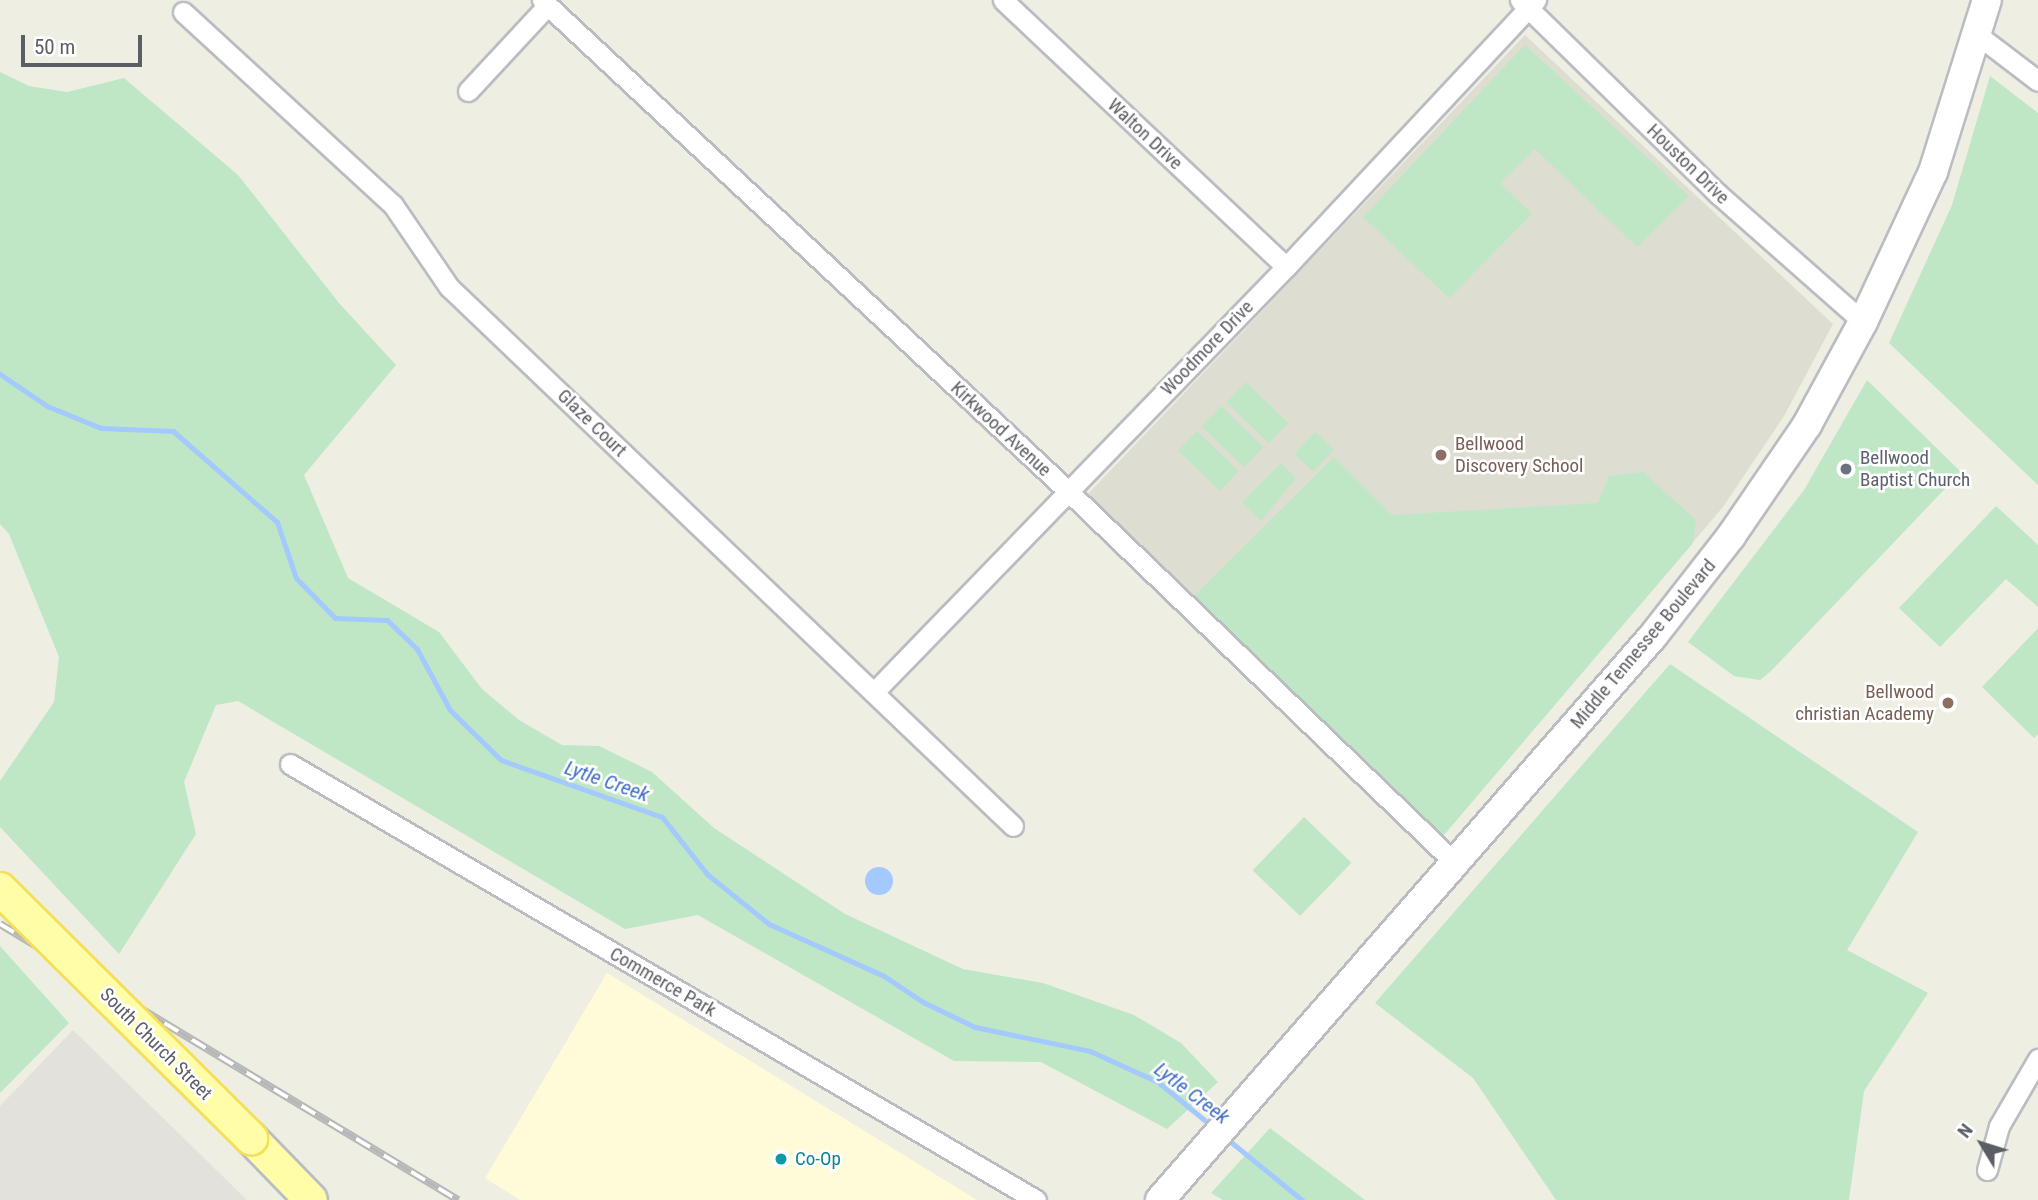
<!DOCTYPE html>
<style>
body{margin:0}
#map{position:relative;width:2038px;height:1200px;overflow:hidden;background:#eeeee3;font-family:"Roboto Condensed",sans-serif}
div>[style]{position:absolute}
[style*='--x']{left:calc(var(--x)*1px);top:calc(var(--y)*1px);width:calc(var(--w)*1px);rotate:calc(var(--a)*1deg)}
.commercial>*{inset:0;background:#fffbd8}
.industrial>*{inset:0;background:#e2e1db}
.education>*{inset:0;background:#deddd1}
.green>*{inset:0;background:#bfe7c5;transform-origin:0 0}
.water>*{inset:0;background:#a3c9ff}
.round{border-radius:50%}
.stream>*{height:5px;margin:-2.5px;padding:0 2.5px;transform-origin:2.5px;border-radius:2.5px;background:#a3c9ff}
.roads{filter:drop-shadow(2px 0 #bbbcc2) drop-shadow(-2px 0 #bbbcc2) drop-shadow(0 2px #bbbcc2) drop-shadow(0 -2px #bbbcc2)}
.street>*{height:19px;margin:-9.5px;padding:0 9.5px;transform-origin:9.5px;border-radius:9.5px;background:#fff}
.secondary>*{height:28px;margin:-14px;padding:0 14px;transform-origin:14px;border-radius:14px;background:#fff}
.primary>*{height:32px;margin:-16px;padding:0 16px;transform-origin:16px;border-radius:16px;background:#fffda8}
.rail>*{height:8px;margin-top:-4px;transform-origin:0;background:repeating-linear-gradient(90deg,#fff 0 16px,#b6b7b7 0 32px);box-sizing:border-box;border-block:2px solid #b6b7b7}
.bridges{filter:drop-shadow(2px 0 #f5df56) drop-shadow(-2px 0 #f5df56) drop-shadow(0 2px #f5df56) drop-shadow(0 -2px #f5df56)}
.primary-bridge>*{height:32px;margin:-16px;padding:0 16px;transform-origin:16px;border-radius:16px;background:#fffda8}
.dots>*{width:19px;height:19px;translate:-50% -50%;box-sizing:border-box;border:4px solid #fff;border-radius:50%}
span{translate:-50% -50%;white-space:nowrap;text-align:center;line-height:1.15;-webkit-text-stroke:5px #fff;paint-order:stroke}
.street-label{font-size:19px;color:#5b5e64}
.education-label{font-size:19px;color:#785e54}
.left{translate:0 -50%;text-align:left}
.right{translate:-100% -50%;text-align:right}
.worship-label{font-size:19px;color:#5b616d}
.culture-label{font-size:19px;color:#0d838f}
.water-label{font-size:21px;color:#426fc6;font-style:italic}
.north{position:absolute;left:1947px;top:1109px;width:70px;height:70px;-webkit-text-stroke:5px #fff;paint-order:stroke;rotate:308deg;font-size:19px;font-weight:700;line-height:28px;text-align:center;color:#5b5e64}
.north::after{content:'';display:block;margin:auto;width:24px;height:32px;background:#5b5e64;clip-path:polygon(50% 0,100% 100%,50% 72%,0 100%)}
.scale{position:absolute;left:21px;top:35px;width:121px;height:32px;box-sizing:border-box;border:4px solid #5b5e64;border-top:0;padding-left:9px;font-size:21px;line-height:24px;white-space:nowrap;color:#5b5e64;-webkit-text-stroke:5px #fff;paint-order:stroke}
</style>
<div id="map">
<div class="commercial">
<i style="clip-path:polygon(607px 973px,977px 1200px,520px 1200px,485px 1178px)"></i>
</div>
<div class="industrial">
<i style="clip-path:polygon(73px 1030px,247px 1200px,0 1200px,0 1106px)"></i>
</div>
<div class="education">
<i style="clip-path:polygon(1525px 35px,1833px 324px,1784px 416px,1723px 507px,1443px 836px,1087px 495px)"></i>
</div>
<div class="green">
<i style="clip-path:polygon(1525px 45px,1689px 196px,1637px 247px,1535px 149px,1500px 183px,1532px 214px,1449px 298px,1363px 217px)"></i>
<i style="clip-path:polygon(0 72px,29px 86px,67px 92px,124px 78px,238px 175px,339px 303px,396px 365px,304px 475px,348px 578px,439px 632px,482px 689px,519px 720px,562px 745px,599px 746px,652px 772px,714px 828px,845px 914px,963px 969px,1043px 983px,1134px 1015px,1181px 1043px,1218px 1082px,1167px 1129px,1041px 1062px,954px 1061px,698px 915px,625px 929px,238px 701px,216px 705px,184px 782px,196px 834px,119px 954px,0 827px,0 781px,54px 702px,59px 657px,9px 534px,0 524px)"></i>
<i style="clip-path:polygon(1990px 76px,2038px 113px,2038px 485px,1889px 343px,1952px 205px)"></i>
<i style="clip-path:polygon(1867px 380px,1961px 472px,1771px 671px,1760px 680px,1734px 676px,1688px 642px,1804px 490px)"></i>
<i style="left:1246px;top:382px;width:59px;height:28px;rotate:44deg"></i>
<i style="left:1221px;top:406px;width:59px;height:28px;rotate:44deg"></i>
<i style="left:1197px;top:431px;width:58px;height:27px;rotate:44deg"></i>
<i style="left:1315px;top:432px;width:26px;height:30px;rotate:43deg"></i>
<i style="clip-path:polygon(1334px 457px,1392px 515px,1598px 503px,1609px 476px,1643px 472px,1696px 520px,1693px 543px,1443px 836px,1193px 597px)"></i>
<i style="clip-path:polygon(1281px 463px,1296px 478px,1261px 521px,1242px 502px)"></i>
<i style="clip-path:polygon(1996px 506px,2038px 545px,2038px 607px,2006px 579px,1940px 647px,1899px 608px)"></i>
<i style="clip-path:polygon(2038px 628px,2038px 734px,2034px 738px,1982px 687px)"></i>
<i style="clip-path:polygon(1670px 664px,1918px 832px,1847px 950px,1928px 993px,1864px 1091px,1849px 1200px,1556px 1200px,1473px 1078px,1375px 1003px)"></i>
<i style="left:1304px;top:817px;width:66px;height:74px;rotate:44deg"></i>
<i style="clip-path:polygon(0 946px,69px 1023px,0 1093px)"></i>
<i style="clip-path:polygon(1270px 1128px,1365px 1200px,1223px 1200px,1211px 1193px)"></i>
</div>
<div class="water">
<i class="round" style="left:865px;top:867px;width:28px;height:28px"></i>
</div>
<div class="stream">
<i style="--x:0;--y:374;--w:57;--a:34.2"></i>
<i style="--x:47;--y:406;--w:58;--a:22.2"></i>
<i style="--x:101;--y:428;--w:72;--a:2.4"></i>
<i style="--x:173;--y:431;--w:138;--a:41.2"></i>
<i style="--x:277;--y:522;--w:59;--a:71.3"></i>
<i style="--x:296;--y:578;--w:56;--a:45.7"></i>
<i style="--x:335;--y:618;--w:52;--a:2.2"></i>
<i style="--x:387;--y:620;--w:42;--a:44"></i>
<i style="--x:417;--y:649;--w:69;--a:61.6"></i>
<i style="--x:450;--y:710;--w:71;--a:44.4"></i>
<i style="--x:501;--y:760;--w:171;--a:19.5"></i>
<i style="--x:662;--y:817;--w:73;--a:51.7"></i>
<i style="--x:707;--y:874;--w:80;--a:38.9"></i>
<i style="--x:769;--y:924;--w:126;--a:24.3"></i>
<i style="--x:884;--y:976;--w:47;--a:33.7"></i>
<i style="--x:923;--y:1002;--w:58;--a:25.7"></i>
<i style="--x:975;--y:1027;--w:117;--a:11.8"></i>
<i style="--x:1090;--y:1051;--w:75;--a:24.5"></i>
<i style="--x:1158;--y:1082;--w:71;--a:39.3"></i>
<i style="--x:1226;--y:1138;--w:98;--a:39.2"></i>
</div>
<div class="roads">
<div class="street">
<i style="--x:542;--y:0;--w:718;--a:43.03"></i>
<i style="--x:1067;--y:490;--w:540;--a:43.87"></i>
<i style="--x:1003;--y:0;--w:389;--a:43.3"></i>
<i style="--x:1520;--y:0;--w:277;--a:44.4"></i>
<i style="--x:1718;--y:194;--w:193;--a:41.4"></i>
<i style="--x:183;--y:12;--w:285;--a:42.6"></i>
<i style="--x:393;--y:205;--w:99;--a:55.7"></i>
<i style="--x:449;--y:287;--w:780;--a:43.7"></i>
<i style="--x:1979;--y:36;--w:74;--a:37.3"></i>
<i style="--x:468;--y:91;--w:117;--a:-47.1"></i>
<i style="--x:874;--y:692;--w:592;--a:-45.89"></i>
<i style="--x:1286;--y:267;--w:366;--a:-46.9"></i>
<i style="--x:290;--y:764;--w:864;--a:30.3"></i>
<i style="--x:1987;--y:1170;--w:46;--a:-74.7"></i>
<i style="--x:1999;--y:1126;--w:78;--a:-59.8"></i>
</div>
<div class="secondary">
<i style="--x:1160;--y:1200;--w:749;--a:-48.84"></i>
<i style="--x:1653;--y:636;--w:127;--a:-52"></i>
<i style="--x:1731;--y:536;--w:135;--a:-55.6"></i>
<i style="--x:1807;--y:425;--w:117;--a:-61.5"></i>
<i style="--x:1863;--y:322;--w:166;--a:-65"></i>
<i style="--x:1933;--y:172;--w:180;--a:-72.6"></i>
</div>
<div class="primary">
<i style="--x:251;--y:1138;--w:86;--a:45.9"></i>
</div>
</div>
<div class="rail">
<i style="--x:0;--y:924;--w:535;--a:31.07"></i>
</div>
<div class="bridges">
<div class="primary-bridge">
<i style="--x:0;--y:889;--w:354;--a:44.8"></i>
</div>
</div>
<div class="dots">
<i style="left:1441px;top:455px;background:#8d6e63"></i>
<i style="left:1846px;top:469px;background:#6b7280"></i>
<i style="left:1948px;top:703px;background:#8d6e63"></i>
<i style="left:781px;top:1159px;background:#0f9aa8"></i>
</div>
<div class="street-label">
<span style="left:1145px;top:134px;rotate:43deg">Walton Drive</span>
<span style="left:1688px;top:164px;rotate:44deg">Houston Drive</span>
<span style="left:1207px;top:348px;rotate:-46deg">Woodmore Drive</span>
<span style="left:592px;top:423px;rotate:44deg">Glaze Court</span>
<span style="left:1001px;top:429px;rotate:43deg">Kirkwood Avenue</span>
<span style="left:1643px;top:644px;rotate:-50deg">Middle Tennessee Boulevard</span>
<span style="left:663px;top:982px;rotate:30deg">Commerce Park</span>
<span style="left:156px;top:1044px;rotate:45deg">South Church Street</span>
</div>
<div class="education-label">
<span class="left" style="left:1455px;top:455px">Bellwood<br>Discovery School</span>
<span class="right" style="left:1934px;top:703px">Bellwood<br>christian Academy</span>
</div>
<div class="worship-label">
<span class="left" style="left:1860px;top:469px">Bellwood<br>Baptist Church</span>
</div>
<div class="culture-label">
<span class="left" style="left:795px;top:1159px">Co-Op</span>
</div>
<div class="water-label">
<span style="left:607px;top:781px;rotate:19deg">Lytle Creek</span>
<span style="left:1192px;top:1093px;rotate:37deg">Lytle Creek</span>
</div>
<div class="north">N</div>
<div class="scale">50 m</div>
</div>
